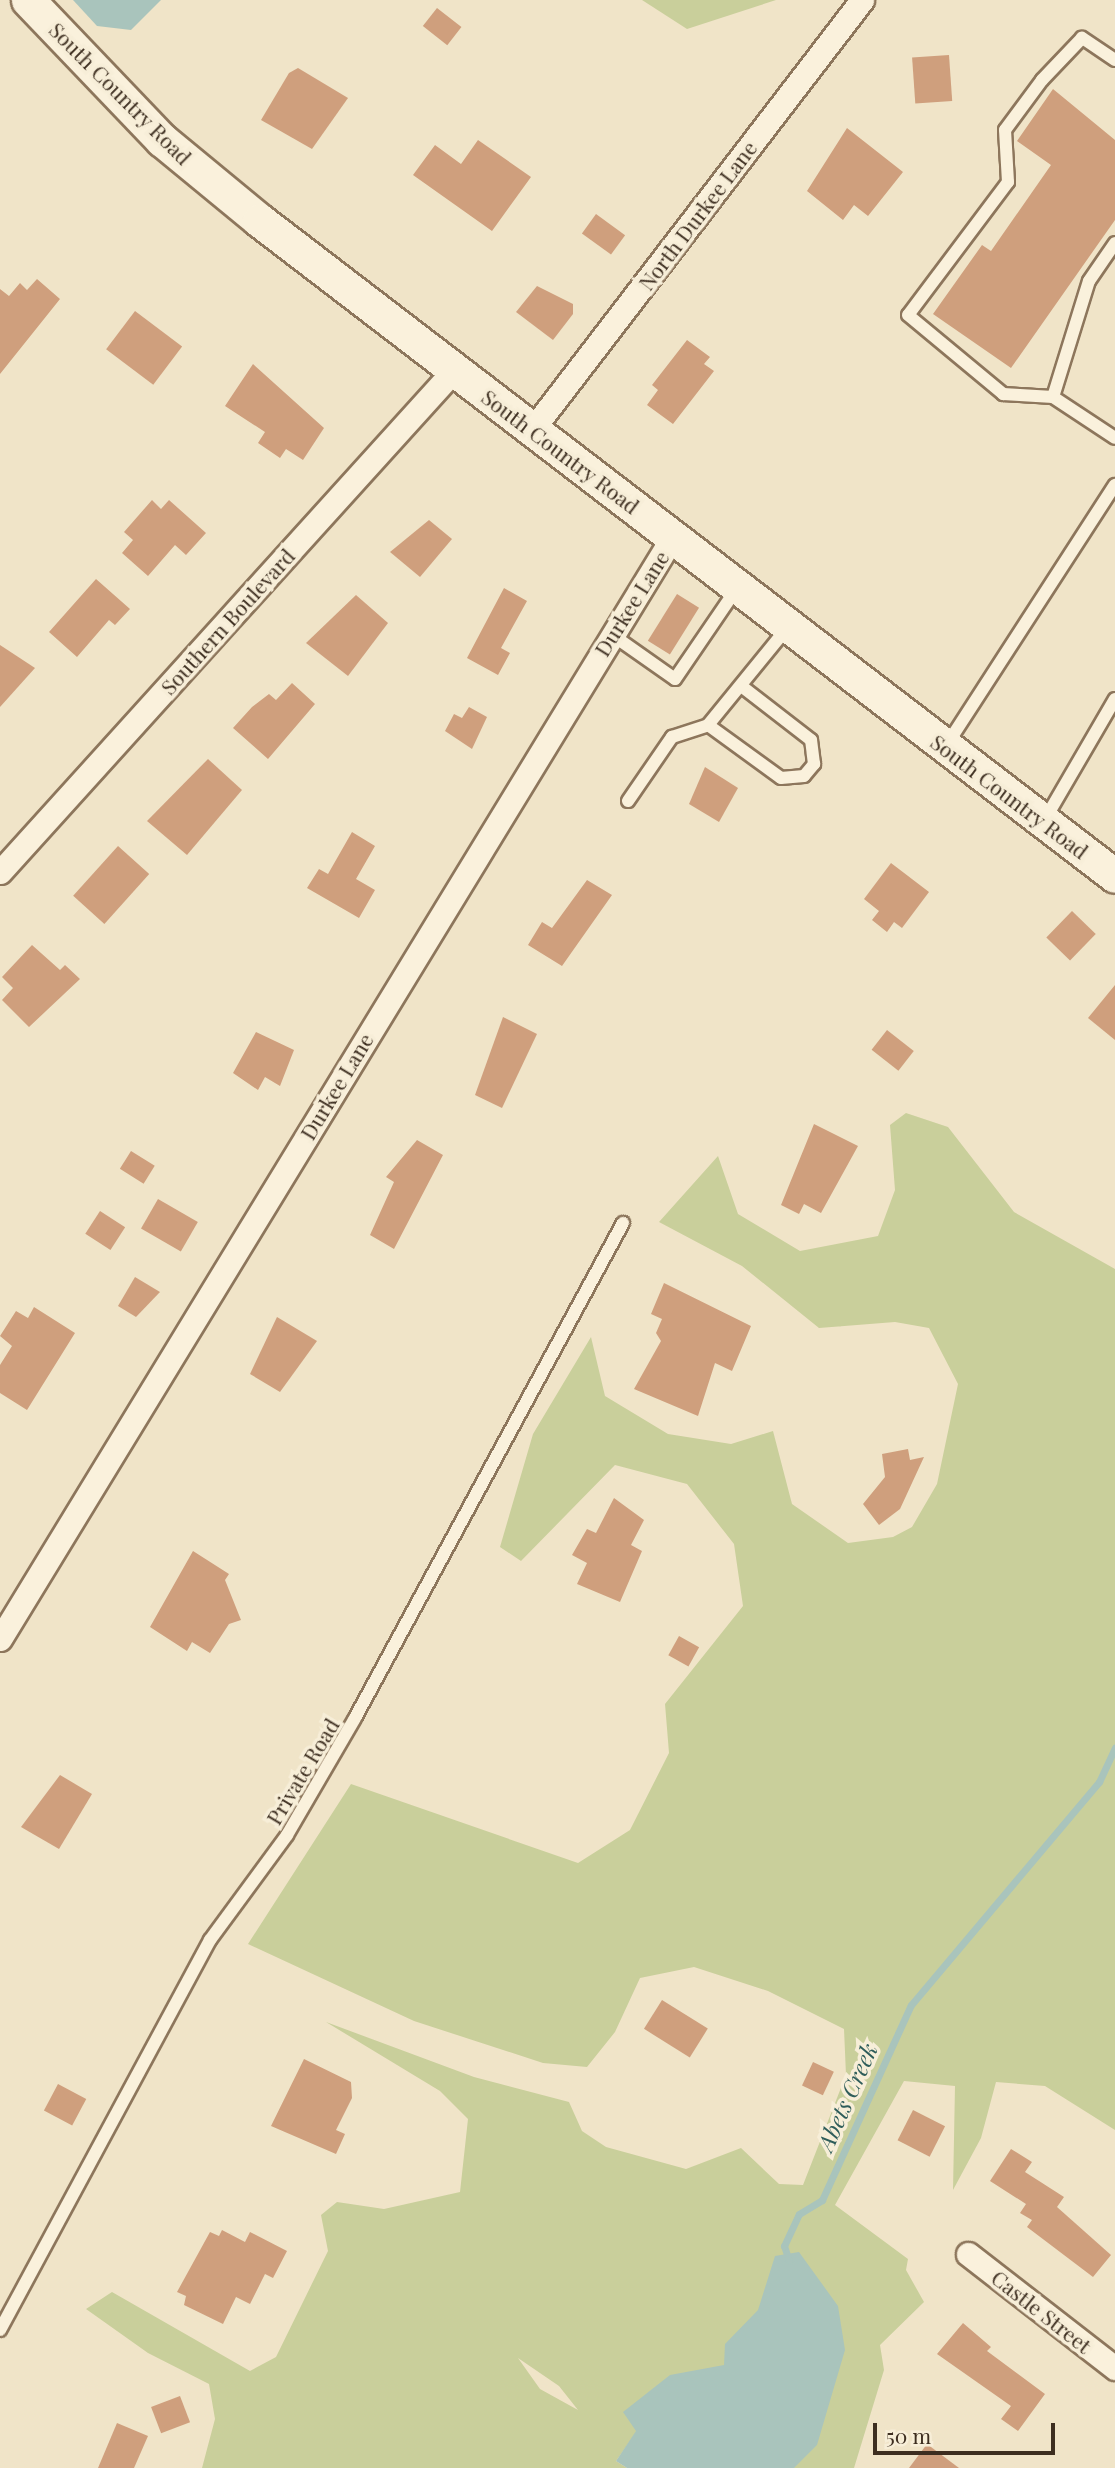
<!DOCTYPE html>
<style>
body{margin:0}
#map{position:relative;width:1115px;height:2468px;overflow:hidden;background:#f0e4c8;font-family:"Playfair Display",serif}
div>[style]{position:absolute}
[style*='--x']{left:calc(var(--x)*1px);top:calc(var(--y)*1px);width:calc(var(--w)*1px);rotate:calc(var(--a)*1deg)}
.green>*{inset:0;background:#c9cf9b}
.water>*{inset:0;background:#a9c4bc}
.stream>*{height:7px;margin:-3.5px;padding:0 3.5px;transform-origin:3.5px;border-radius:3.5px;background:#a9c4bc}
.building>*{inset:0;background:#cf9f7d;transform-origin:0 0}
.roads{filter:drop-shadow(2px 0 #8d765c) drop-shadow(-2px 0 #8d765c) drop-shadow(0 2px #8d765c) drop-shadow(0 -2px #8d765c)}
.service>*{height:12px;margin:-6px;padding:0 6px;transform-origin:6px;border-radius:6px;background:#faf1dc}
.minor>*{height:23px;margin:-11.5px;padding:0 11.5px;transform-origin:11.5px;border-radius:11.5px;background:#faf1dc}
.secondary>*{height:33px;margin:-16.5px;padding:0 16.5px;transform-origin:16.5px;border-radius:16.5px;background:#faf1dc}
span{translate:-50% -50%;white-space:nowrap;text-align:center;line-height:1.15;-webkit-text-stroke:7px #f7eed8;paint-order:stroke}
.street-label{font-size:21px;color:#3d2e20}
.water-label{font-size:23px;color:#2f5d5a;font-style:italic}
.scale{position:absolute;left:873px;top:2423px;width:182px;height:32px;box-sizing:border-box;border:4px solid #3d2e20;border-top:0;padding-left:9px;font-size:21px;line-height:24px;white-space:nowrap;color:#3d2e20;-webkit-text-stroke:5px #f7eed8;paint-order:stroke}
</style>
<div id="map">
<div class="green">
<i style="clip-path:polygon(642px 0,776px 0,687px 29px)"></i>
<i style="clip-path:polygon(evenodd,906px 1113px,948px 1127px,1014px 1212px,1115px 1269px,1115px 2130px,1045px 2086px,996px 2082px,981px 2138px,953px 2190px,955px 2086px,904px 2081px,835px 2205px,908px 2259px,906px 2270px,924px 2302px,880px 2345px,884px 2370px,854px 2468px,648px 2468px,637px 2431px,616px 2461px,627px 2468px,202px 2468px,215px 2419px,209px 2384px,148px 2353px,86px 2309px,112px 2292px,250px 2371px,276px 2357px,328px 2251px,321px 2215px,337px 2202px,384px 2209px,460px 2192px,468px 2119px,440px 2091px,326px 2022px,474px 2077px,569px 2102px,582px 2131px,606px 2147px,686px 2169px,741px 2148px,779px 2184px,803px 2185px,846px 2075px,844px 2029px,768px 1991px,694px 1967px,640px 1978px,615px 2032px,587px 2067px,543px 2063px,414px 2021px,248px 1944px,351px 1784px,578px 1863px,630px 1830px,669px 1753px,665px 1704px,743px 1606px,734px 1544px,687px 1484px,615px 1465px,521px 1561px,500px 1547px,533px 1434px,591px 1337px,605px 1396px,668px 1434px,731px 1444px,773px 1431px,792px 1504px,848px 1543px,893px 1537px,912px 1527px,937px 1484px,958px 1384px,929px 1328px,895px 1322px,819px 1328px,742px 1266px,659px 1222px,718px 1156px,738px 1214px,800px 1251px,878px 1236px,895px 1190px,890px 1125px,906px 1113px,518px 2358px,559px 2386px,578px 2410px,540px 2389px,518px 2358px)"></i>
</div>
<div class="water">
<i style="clip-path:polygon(73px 0,161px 0,131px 30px,97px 26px)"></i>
<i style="clip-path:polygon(799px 2252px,838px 2306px,845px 2350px,817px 2445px,794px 2468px,627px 2468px,616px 2461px,636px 2431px,623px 2412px,670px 2375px,724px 2365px,725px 2344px,758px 2310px,775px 2256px)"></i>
</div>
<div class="stream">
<i style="--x:789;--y:2261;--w:16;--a:-108"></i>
<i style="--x:784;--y:2246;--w:35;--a:-65"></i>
<i style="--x:799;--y:2214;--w:27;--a:-31"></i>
<i style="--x:822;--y:2200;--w:214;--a:-65.5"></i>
<i style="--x:911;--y:2005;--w:292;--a:-49.9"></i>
<i style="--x:1099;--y:1782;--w:38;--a:-65"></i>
</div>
<div class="building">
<i style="left:437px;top:8px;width:31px;height:23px;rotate:38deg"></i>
<i style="left:949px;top:55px;width:46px;height:37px;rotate:86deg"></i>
<i style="clip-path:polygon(298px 68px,348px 98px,312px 149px,261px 120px,289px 73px)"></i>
<i style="clip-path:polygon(1053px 89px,1115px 140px,1115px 220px,1011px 368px,933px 314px,982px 245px,991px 251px,1051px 165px,1017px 141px)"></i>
<i style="clip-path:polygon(847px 128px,903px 172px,868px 216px,854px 205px,843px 220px,807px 191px)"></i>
<i style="clip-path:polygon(478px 140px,531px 177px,492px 231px,413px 175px,435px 145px,461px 164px)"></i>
<i style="left:596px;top:214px;width:36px;height:24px;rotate:36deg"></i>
<i style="clip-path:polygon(37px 279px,60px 299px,0 374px,0 289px,9px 296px,20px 283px,27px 290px)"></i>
<i style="clip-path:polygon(537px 286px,573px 304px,573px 314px,553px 340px,516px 312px)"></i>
<i style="left:135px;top:311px;width:59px;height:48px;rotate:37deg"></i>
<i style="clip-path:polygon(687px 340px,710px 357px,704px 364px,714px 371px,673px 424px,647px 405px,658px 390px,652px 385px)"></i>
<i style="clip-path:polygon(253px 364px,324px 428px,303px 460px,286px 449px,280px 458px,258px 443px,265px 432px,225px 406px)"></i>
<i style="clip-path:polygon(152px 500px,161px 509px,169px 500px,206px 533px,186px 555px,175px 545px,148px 576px,122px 553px,133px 540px,124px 532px)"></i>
<i style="clip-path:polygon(429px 520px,452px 539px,420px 577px,390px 552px)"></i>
<i style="clip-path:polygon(96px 579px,130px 609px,115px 625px,109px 620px,77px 657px,49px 632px)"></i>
<i style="clip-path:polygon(504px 588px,527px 601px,501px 648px,510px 653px,498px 675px,467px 658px)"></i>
<i style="left:677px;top:594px;width:26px;height:55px;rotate:32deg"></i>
<i style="clip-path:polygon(356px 595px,388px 623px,348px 676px,306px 643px)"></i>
<i style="clip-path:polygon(0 645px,35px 668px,0 707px)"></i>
<i style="clip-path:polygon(292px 683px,315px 704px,268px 759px,233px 728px,252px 707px,269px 694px,276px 700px)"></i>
<i style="clip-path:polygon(469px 707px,487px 717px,472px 749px,445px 731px,454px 714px,462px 718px)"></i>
<i style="clip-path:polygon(208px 759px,242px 790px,187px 855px,147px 821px)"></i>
<i style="clip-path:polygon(705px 767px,738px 788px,719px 822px,689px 804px)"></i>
<i style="clip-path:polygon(352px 832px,375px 846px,356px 879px,375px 890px,359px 918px,307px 888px,319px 869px,328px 874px)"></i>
<i style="left:118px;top:846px;width:42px;height:67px;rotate:42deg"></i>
<i style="clip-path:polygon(891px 863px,929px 892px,902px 928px,894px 922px,887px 932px,872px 920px,879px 911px,864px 899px)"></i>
<i style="clip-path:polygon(587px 880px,612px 895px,562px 966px,528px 945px,542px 922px,552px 928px)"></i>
<i style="left:1072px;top:911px;width:33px;height:37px;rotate:44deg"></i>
<i style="clip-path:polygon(32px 945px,60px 970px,65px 965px,80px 979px,29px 1027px,2px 1000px,13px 988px,2px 977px)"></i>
<i style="clip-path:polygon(1115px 985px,1115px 1040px,1088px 1018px)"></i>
<i style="clip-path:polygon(503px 1017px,537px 1034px,502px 1108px,475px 1095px)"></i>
<i style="left:887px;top:1030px;width:34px;height:25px;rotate:38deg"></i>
<i style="clip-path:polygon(256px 1032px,294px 1050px,280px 1086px,265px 1077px,258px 1090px,233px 1073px)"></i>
<i style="clip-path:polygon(814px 1124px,858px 1146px,821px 1213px,804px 1204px,799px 1214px,781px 1205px)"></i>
<i style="clip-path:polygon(417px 1140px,443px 1155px,394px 1249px,370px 1235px,394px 1182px,386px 1177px)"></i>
<i style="left:131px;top:1151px;width:28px;height:21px;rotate:32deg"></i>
<i style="left:158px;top:1199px;width:46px;height:34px;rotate:30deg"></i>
<i style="left:100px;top:1211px;width:30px;height:27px;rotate:33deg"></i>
<i style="clip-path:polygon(135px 1277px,160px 1292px,136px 1317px,118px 1306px)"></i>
<i style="clip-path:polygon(664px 1283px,751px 1326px,732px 1371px,715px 1363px,698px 1416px,634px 1389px,661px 1341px,656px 1333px,662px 1319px,651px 1314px)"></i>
<i style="clip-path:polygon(34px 1307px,75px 1333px,27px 1410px,0 1393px,0 1365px,12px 1346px,0 1336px,16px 1311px,28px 1318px)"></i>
<i style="clip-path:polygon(277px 1317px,317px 1341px,280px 1392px,250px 1374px)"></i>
<i style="clip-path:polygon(908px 1449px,910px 1460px,924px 1457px,900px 1509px,879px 1525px,863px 1504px,885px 1477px,882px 1454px)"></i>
<i style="clip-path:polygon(614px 1498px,644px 1520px,631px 1545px,642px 1551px,620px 1602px,577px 1584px,587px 1563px,572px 1555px,587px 1529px,596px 1533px)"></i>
<i style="clip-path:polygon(193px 1551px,229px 1574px,225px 1580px,241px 1620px,229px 1624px,210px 1653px,192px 1642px,187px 1651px,150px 1627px)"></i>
<i style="left:679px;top:1636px;width:23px;height:22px;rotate:29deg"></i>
<i style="clip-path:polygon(60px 1775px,92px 1794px,59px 1849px,21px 1827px)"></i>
<i style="left:662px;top:2000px;width:54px;height:34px;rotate:32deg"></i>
<i style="clip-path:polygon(304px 2059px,351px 2082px,352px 2098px,336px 2130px,345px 2134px,336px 2154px,271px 2126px)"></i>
<i style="left:813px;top:2062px;width:23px;height:26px;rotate:25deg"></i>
<i style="left:58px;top:2084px;width:32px;height:30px;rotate:28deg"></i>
<i style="left:913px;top:2110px;width:36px;height:34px;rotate:27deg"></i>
<i style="clip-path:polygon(1011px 2149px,1032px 2162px,1025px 2172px,1064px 2197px,1057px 2207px,1111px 2255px,1093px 2277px,1027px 2227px,1032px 2220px,1020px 2213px,1026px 2204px,990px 2181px)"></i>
<i style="clip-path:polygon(222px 2230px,245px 2242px,250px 2232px,287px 2251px,273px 2278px,265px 2274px,250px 2304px,236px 2297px,223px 2324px,184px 2305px,186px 2296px,177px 2292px,210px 2232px,219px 2236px)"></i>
<i style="clip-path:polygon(963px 2323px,991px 2347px,987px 2351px,1045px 2394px,1018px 2431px,1001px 2419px,1011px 2406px,937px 2354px)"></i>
<i style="left:180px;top:2396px;width:28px;height:31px;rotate:69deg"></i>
<i style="clip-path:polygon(117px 2423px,148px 2436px,134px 2468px,98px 2468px)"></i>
<i style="clip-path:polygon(927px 2444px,959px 2468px,909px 2468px)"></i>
</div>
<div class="roads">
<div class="service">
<i style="--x:1115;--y:60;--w:40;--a:-146"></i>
<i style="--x:1082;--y:38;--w:58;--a:133.6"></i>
<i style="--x:1042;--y:80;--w:62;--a:126.5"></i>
<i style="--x:1005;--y:130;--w:52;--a:86.7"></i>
<i style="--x:1008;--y:182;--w:166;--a:126.9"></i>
<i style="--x:908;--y:315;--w:124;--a:39.7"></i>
<i style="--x:1003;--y:394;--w:50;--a:3.4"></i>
<i style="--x:1053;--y:397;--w:74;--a:33.5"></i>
<i style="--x:1053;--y:397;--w:121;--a:-72.8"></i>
<i style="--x:1089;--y:281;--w:46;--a:-55.6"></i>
<i style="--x:611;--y:634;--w:78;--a:35.1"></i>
<i style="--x:675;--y:679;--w:110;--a:-55.7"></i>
<i style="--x:708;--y:725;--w:90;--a:36"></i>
<i style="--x:781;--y:778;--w:23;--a:-5"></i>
<i style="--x:804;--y:776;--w:16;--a:-50"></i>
<i style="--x:814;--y:764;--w:24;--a:-97"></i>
<i style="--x:811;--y:740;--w:85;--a:-142.2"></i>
<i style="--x:946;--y:746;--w:311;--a:-57.1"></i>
<i style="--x:628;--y:801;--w:78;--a:-55.5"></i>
<i style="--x:672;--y:737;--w:38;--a:-18"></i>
<i style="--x:708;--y:725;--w:125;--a:-50.8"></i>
<i style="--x:1044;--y:821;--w:141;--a:-59.8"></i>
<i style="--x:0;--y:2330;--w:443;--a:-61.7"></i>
<i style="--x:210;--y:1940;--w:130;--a:-53.7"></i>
<i style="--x:287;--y:1835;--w:135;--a:-59.8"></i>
<i style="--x:355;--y:1718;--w:563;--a:-61.57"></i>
</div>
<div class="minor">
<i style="--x:532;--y:430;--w:542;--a:-52.5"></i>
<i style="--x:0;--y:872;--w:677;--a:-47.87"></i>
<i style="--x:0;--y:1639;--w:1293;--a:-58.6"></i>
<i style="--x:968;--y:2254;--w:186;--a:37.8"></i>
</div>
<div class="secondary">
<i style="--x:28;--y:0;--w:194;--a:46.3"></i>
<i style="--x:162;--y:140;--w:126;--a:39.5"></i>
<i style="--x:259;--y:220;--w:1078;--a:37.46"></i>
</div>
</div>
<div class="street-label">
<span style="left:121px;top:93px;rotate:45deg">South Country Road</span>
<span style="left:697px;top:215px;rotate:-53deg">North Durkee Lane</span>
<span style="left:561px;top:451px;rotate:37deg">South Country Road</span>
<span style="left:631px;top:603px;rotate:-58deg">Durkee Lane</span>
<span style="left:227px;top:621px;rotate:-48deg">Southern Boulevard</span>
<span style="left:1010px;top:796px;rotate:37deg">South Country Road</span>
<span style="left:336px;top:1086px;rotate:-59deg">Durkee Lane</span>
<span style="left:302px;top:1771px;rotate:-59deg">Private Road</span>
<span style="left:1042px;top:2311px;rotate:38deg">Castle Street</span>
</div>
<div class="water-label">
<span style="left:847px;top:2097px;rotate:-66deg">Abets Creek</span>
</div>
<div class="scale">50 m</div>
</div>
